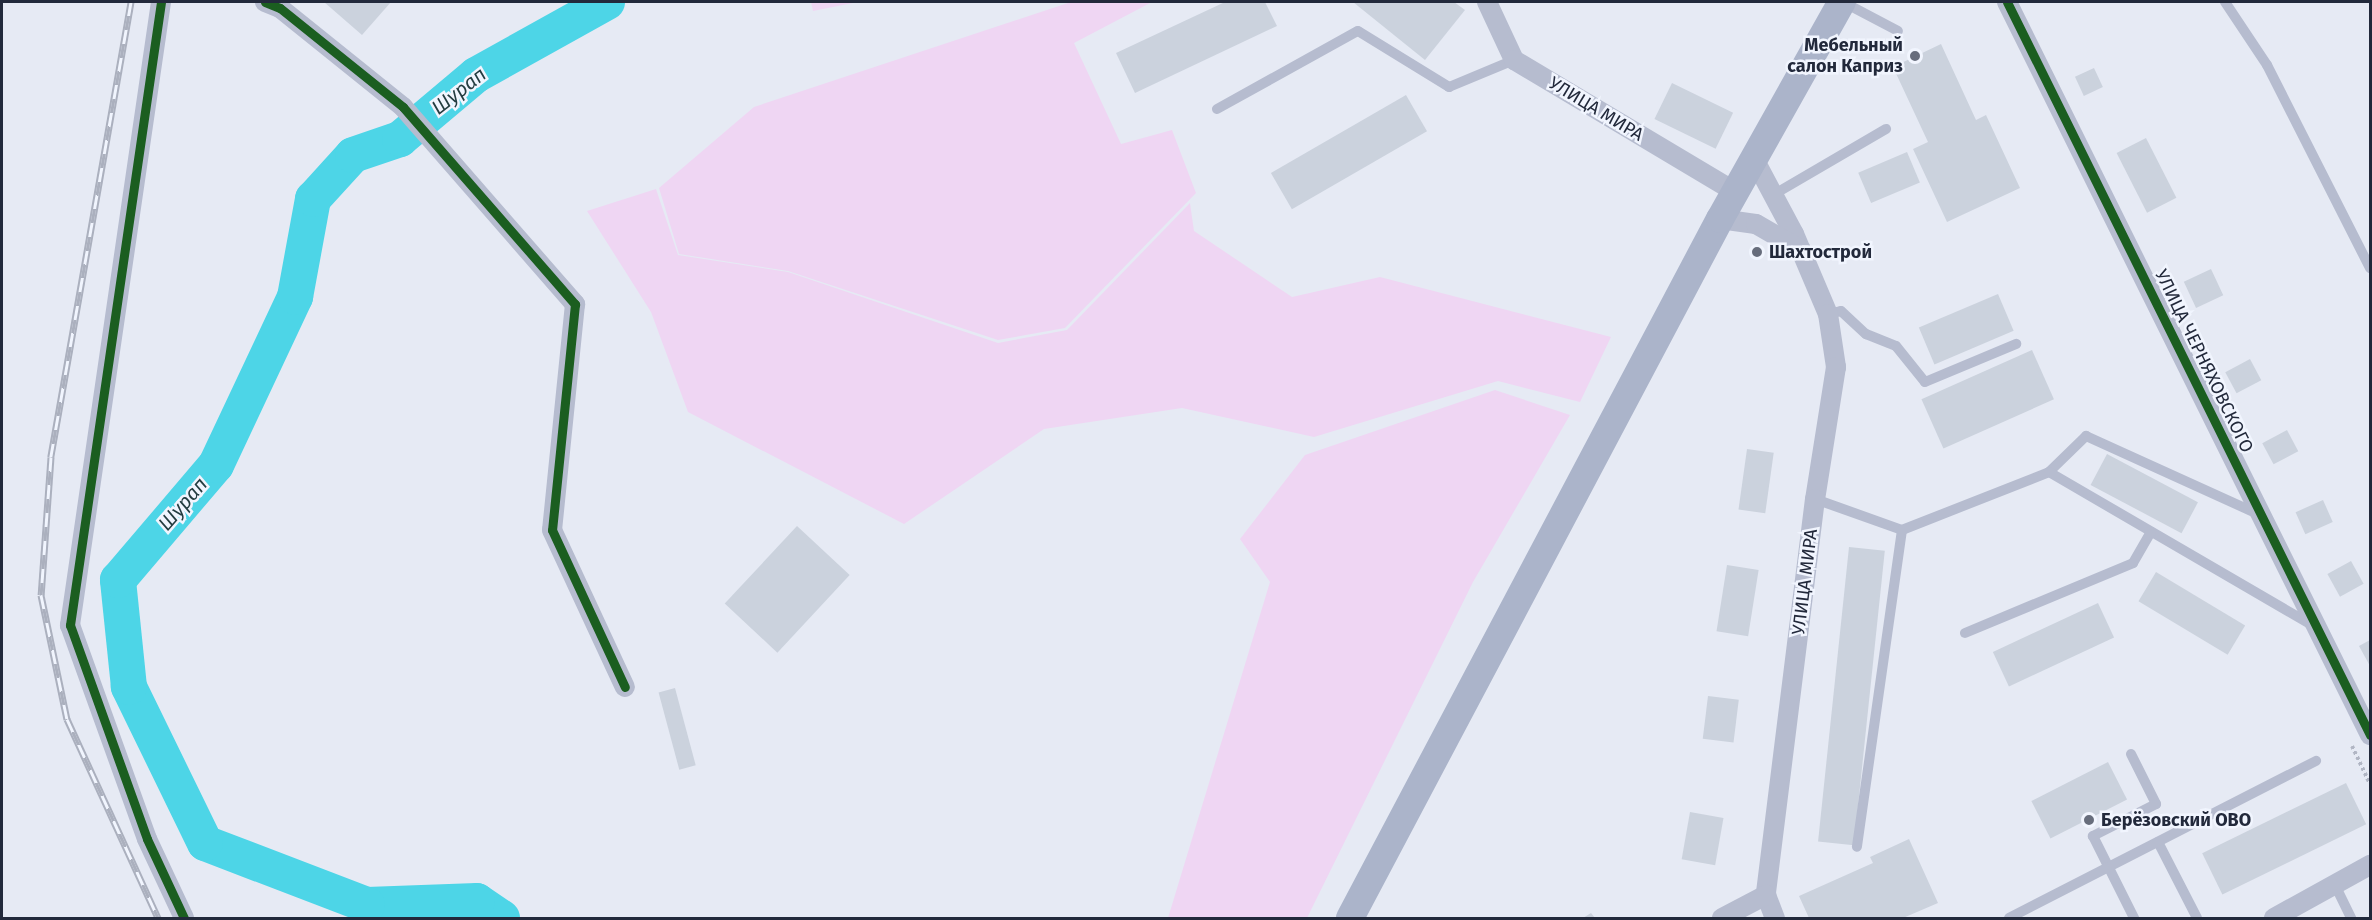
<!DOCTYPE html>
<meta charset="utf-8">
<style>
body{margin:0}
#map{position:relative;width:2372px;height:920px;overflow:hidden;background:#e6eaf4;font-family:"Fira Sans",sans-serif}
div>[style]{position:absolute}
[style*='--x']{left:calc(var(--x)*1px);top:calc(var(--y)*1px);width:calc(var(--w)*1px);rotate:calc(var(--a)*1deg)}
.green>*{inset:0;background:#efd6f3}
.river>*{height:36px;margin:-18px;padding:0 18px;transform-origin:18px;border-radius:18px;background:#4dd5e7}
.building>*{inset:0;background:#cbd2dd;transform-origin:0 0}
.path>*{height:4px;margin-top:-2px;transform-origin:0;background:repeating-linear-gradient(90deg,#b1b6c4 0 3px,transparent 0 6px)}
.service>*{height:10px;margin:-5px;padding:0 5px;transform-origin:5px;border-radius:5px;background:#b6bccf}
.minor>*{height:20px;margin:-10px;padding:0 10px;transform-origin:10px;border-radius:10px;background:#b6bccf}
.secondary>*{height:28px;margin:-14px;padding:0 14px;transform-origin:14px;border-radius:14px;background:#abb4ca}
.rail>*{height:7px;margin-top:-3.5px;transform-origin:0;background:repeating-linear-gradient(90deg,#f1f5fe 0 14px,#abb0be 0 28px);box-sizing:border-box;border-block:2px solid #abb0be}
.cycleway>*{height:9px;margin:-4.5px;padding:0 4.5px;transform-origin:4.5px;border-radius:4.5px;background:#1b5e20}
.dots>*{width:16px;height:16px;translate:-50% -50%;box-sizing:border-box;border:3px solid #f1f5fe;border-radius:50%}
span{translate:-50% -50%;white-space:nowrap;text-align:center;line-height:1.15;-webkit-text-stroke:5px #f1f5fe;paint-order:stroke}
.poi-label{font-size:18px;color:#22293b;font-weight:700}
.right{translate:-100% -50%;text-align:right}
.left{translate:0 -50%;text-align:left}
.street-label{font-size:18px;color:#22293b}
.water-label{font-size:20px;color:#243d41;font-style:italic}
.frame{position:absolute;inset:0;border:3px solid #22293b;pointer-events:none}
</style>
<div id="map">
<div class="green">
<i style="clip-path:polygon(811px 2px,858px 2px,813px 11px)"></i>
<i style="clip-path:polygon(1071px 2px,1152px 2px,1074px 43px,1121px 144px,1172px 130px,1196px 193px,1065px 328px,998px 340px,788px 271px,679px 254px,659px 188px,754px 107px)"></i>
<i style="clip-path:polygon(656px 189px,678px 255px,788px 272px,998px 343px,1067px 330px,1190px 203px,1194px 231px,1292px 297px,1380px 277px,1611px 337px,1580px 402px,1498px 381px,1314px 437px,1182px 408px,1044px 429px,904px 524px,688px 412px,651px 312px,587px 211px)"></i>
<i style="clip-path:polygon(1495px 390px,1570px 415px,1473px 582px,1307px 918px,1168px 918px,1270px 582px,1240px 539px,1305px 455px)"></i>
</div>
<div class="river">
<i style="--x:502;--y:918;--w:30;--a:-146"></i>
<i style="--x:477;--y:901;--w:110;--a:177.9"></i>
<i style="--x:367;--y:905;--w:173;--a:-159.1"></i>
<i style="--x:205;--y:843;--w:174;--a:-116"></i>
<i style="--x:129;--y:687;--w:108;--a:-95.9"></i>
<i style="--x:118;--y:580;--w:151;--a:-49.6"></i>
<i style="--x:216;--y:465;--w:186;--a:-64.8"></i>
<i style="--x:295;--y:297;--w:100;--a:-79.6"></i>
<i style="--x:313;--y:199;--w:59;--a:-47.7"></i>
<i style="--x:353;--y:155;--w:50;--a:-18.8"></i>
<i style="--x:400;--y:139;--w:99;--a:-40.1"></i>
<i style="--x:476;--y:75;--w:150;--a:-29.1"></i>
</div>
<div class="building">
<i style="clip-path:polygon(324px 2px,391px 2px,362px 35px)"></i>
<i style="clip-path:polygon(1225px 2px,1265px 2px,1277px 26px,1135px 93px,1116px 53px)"></i>
<i style="clip-path:polygon(1353px 2px,1454px 2px,1465px 10px,1425px 60px)"></i>
<i style="clip-path:polygon(1941px 44px,1976px 120px,1986px 115px,2020px 188px,1947px 222px,1913px 149px,1928px 142px,1893px 67px)"></i>
<i style="left:2094px;top:68px;width:21px;height:21px;rotate:65deg"></i>
<i style="left:1672px;top:83px;width:68px;height:40px;rotate:26deg"></i>
<i style="left:1406px;top:95px;width:42px;height:156px;rotate:60deg"></i>
<i style="left:2146px;top:138px;width:67px;height:33px;rotate:63deg"></i>
<i style="left:1907px;top:152px;width:33px;height:53px;rotate:67deg"></i>
<i style="left:2211px;top:269px;width:29px;height:30px;rotate:65deg"></i>
<i style="left:1998px;top:294px;width:40px;height:86px;rotate:67deg"></i>
<i style="left:2032px;top:350px;width:54px;height:121px;rotate:66deg"></i>
<i style="left:2250px;top:359px;width:24px;height:28px;rotate:62deg"></i>
<i style="left:2287px;top:430px;width:24px;height:28px;rotate:62deg"></i>
<i style="left:1747px;top:449px;width:27px;height:61px;rotate:8deg"></i>
<i style="left:2107px;top:454px;width:103px;height:35px;rotate:28deg"></i>
<i style="left:2323px;top:500px;width:24px;height:30px;rotate:66deg"></i>
<i style="left:797px;top:526px;width:72px;height:106px;rotate:43deg"></i>
<i style="left:1849px;top:547px;width:36px;height:296px;rotate:6deg"></i>
<i style="left:2351px;top:561px;width:26px;height:27px;rotate:61deg"></i>
<i style="left:1727px;top:565px;width:32px;height:67px;rotate:9deg"></i>
<i style="left:2156px;top:572px;width:104px;height:34px;rotate:31deg"></i>
<i style="left:2098px;top:603px;width:38px;height:116px;rotate:65deg"></i>
<i style="clip-path:polygon(2370px 640px,2370px 666px,2359px 646px)"></i>
<i style="left:675px;top:688px;width:80px;height:17px;rotate:75deg"></i>
<i style="left:1708px;top:696px;width:31px;height:43px;rotate:7deg"></i>
<i style="left:2108px;top:762px;width:42px;height:86px;rotate:63deg"></i>
<i style="left:2346px;top:783px;width:46px;height:160px;rotate:64deg"></i>
<i style="left:1690px;top:812px;width:34px;height:48px;rotate:10deg"></i>
<i style="clip-path:polygon(1909px 839px,1938px 903px,1903px 918px,1809px 918px,1799px 896px,1873px 863px,1870px 857px)"></i>
<i style="clip-path:polygon(1591px 913px,1595px 918px,1583px 918px)"></i>
</div>
<div class="path">
<i style="--x:2352;--y:746;--w:42;--a:64.7"></i>
</div>
<div class="service">
<i style="--x:1843;--y:2;--w:62;--a:27.8"></i>
<i style="--x:2225;--y:2;--w:76;--a:56.3"></i>
<i style="--x:2267;--y:65;--w:228;--a:63.1"></i>
<i style="--x:1217;--y:109;--w:161;--a:-29"></i>
<i style="--x:1358;--y:31;--w:107;--a:31.6"></i>
<i style="--x:1449;--y:87;--w:70;--a:-22.6"></i>
<i style="--x:1773;--y:195;--w:131;--a:-30.3"></i>
<i style="--x:1828;--y:314;--w:13;--a:-13"></i>
<i style="--x:1841;--y:311;--w:34;--a:43"></i>
<i style="--x:1866;--y:334;--w:32;--a:22"></i>
<i style="--x:1896;--y:346;--w:46;--a:51.1"></i>
<i style="--x:1925;--y:382;--w:99;--a:-22.7"></i>
<i style="--x:2049;--y:472;--w:52;--a:-44.2"></i>
<i style="--x:2086;--y:436;--w:191;--a:24.4"></i>
<i style="--x:1815;--y:499;--w:92;--a:19.6"></i>
<i style="--x:1902;--y:530;--w:320;--a:98.1"></i>
<i style="--x:1902;--y:530;--w:158;--a:-21.5"></i>
<i style="--x:2049;--y:472;--w:306;--a:30.2"></i>
<i style="--x:1965;--y:633;--w:182;--a:-22.6"></i>
<i style="--x:2133;--y:563;--w:36;--a:-60"></i>
<i style="--x:2131;--y:754;--w:56;--a:63.4"></i>
<i style="--x:2156;--y:804;--w:71;--a:153.1"></i>
<i style="--x:2093;--y:836;--w:92;--a:63.4"></i>
<i style="--x:2158;--y:842;--w:85;--a:62.8"></i>
<i style="--x:2335;--y:885;--w:37;--a:64"></i>
<i style="--x:2009;--y:918;--w:345;--a:-27.1"></i>
</div>
<div class="minor">
<i style="--x:161;--y:2;--w:630;--a:98.31"></i>
<i style="--x:70;--y:625;--w:227;--a:70.2"></i>
<i style="--x:147;--y:839;--w:87;--a:64.9"></i>
<i style="--x:265;--y:2;--w:16;--a:22"></i>
<i style="--x:280;--y:8;--w:158;--a:38.8"></i>
<i style="--x:403;--y:107;--w:262;--a:48.9"></i>
<i style="--x:575;--y:304;--w:227;--a:95.8"></i>
<i style="--x:552;--y:530;--w:173;--a:65.1"></i>
<i style="--x:1487;--y:2;--w:64;--a:65"></i>
<i style="--x:1514;--y:60;--w:257;--a:30.8"></i>
<i style="--x:2007;--y:2;--w:818;--a:63.65"></i>
<i style="--x:1753;--y:157;--w:87;--a:62"></i>
<i style="--x:1794;--y:234;--w:87;--a:67"></i>
<i style="--x:1828;--y:314;--w:54;--a:81.4"></i>
<i style="--x:1836;--y:367;--w:134;--a:99"></i>
<i style="--x:1815;--y:499;--w:399;--a:97.1"></i>
<i style="--x:1766;--y:895;--w:25;--a:69"></i>
<i style="--x:1720;--y:219;--w:36;--a:8"></i>
<i style="--x:1756;--y:224;--w:52;--a:30"></i>
<i style="--x:1722;--y:918;--w:50;--a:-27.6"></i>
<i style="--x:2274;--y:918;--w:110;--a:-28.9"></i>
</div>
<div class="secondary">
<i style="--x:1350;--y:918;--w:791;--a:-62.11"></i>
<i style="--x:1720;--y:219;--w:249;--a:-60.7"></i>
</div>
<div class="rail">
<i style="--x:131;--y:2;--w:462;--a:100"></i>
<i style="--x:51;--y:457;--w:138;--a:94.1"></i>
<i style="--x:41;--y:595;--w:127;--a:78.2"></i>
<i style="--x:67;--y:719;--w:219;--a:65.4"></i>
</div>
<div class="cycleway">
<i style="--x:161;--y:2;--w:630;--a:98.31"></i>
<i style="--x:70;--y:625;--w:227;--a:70.2"></i>
<i style="--x:147;--y:839;--w:87;--a:64.9"></i>
<i style="--x:265;--y:2;--w:16;--a:22"></i>
<i style="--x:280;--y:8;--w:158;--a:38.8"></i>
<i style="--x:403;--y:107;--w:262;--a:48.9"></i>
<i style="--x:575;--y:304;--w:227;--a:95.8"></i>
<i style="--x:552;--y:530;--w:173;--a:65.1"></i>
<i style="--x:2007;--y:2;--w:818;--a:63.65"></i>
</div>
<div class="dots">
<i style="left:1915px;top:56px;background:#676d7c"></i>
<i style="left:1757px;top:252px;background:#676d7c"></i>
<i style="left:2089px;top:820px;background:#676d7c"></i>
</div>
<div class="poi-label">
<span class="right" style="left:1903px;top:56px">Мебельный<br>салон Каприз</span>
<span class="left" style="left:1769px;top:252px">Шахтострой</span>
<span class="left" style="left:2101px;top:820px">Берёзовский ОВО</span>
</div>
<div class="street-label">
<span style="left:1596px;top:109px;rotate:31deg">УЛИЦА МИРА</span>
<span style="left:2204px;top:361px;rotate:64deg">УЛИЦА ЧЕРНЯХОВСКОГО</span>
<span style="left:1805px;top:582px;rotate:-83deg">УЛИЦА МИРА</span>
</div>
<div class="water-label">
<span style="left:459px;top:91px;rotate:-38deg">Шурап</span>
<span style="left:183px;top:504px;rotate:-49deg">Шурап</span>
</div>
<div class="frame"></div>
</div>
